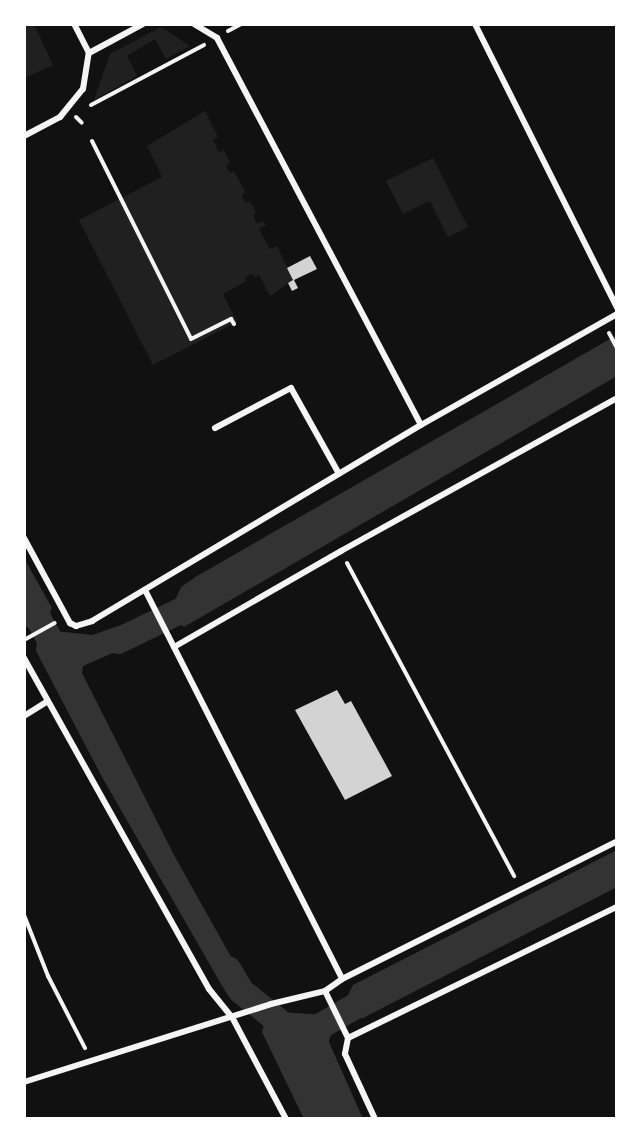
<!DOCTYPE html>
<style>
body{margin:0}
#map{position:relative;width:641px;height:1143px;overflow:hidden;background:#111;font-family:"Work Sans",sans-serif}
div>[style]{position:absolute}
[style*='--x']{left:calc(var(--x)*1px);top:calc(var(--y)*1px);width:calc(var(--w)*1px);rotate:calc(var(--a)*1deg)}
.green>*{inset:0;background:#202020}
.water>*{inset:0;background:#333}
.canal>*{height:26px;margin:-13px;padding:0 13px;transform-origin:13px;border-radius:13px;background:#333}
.building>*{inset:0;background:#d3d3d3}
.path>*{height:4px;margin:-2px;padding:0 2px;transform-origin:2px;border-radius:2px;background:#f5f5f5}
.minor>*{height:6px;margin:-3px;padding:0 3px;transform-origin:3px;border-radius:3px;background:#f5f5f5}
span{translate:-50% -50%;white-space:nowrap;text-align:center;line-height:1.15;-webkit-text-stroke:5px #fff;paint-order:stroke}
.frame{position:absolute;inset:0;border:26px solid #fff;pointer-events:none}
</style>
<div id="map">
<div class="green">
<i style="clip-path:polygon(24px 24px,34px 24px,53px 65px,24px 78px)"></i>
<i style="clip-path:polygon(161px 27px,190px 46px,166px 59px,155px 39px,127px 56px,137px 76px,94px 100px,110px 54px)"></i>
<i style="clip-path:polygon(205px 111px,218px 137px,213px 140px,219px 153px,224px 150px,230px 163px,226px 166px,230px 173px,234px 171px,246px 193px,242px 194px,244px 200px,246px 203px,250px 201px,256px 213px,253px 215px,257px 224px,263px 221px,266px 225px,259px 229px,270px 249px,277px 246px,293px 280px,270px 296px,259px 275px,254px 277px,252px 274px,245px 277px,247px 281px,223px 294px,237px 322px,153px 365px,79px 220px,162px 177px,147px 146px)"></i>
<i style="clip-path:polygon(433px 158px,468px 227px,448px 237px,430px 201px,403px 214px,386px 181px)"></i>
</div>
<div class="water">
<i style="clip-path:polygon(617px 335px,617px 376px,184px 627px,178px 622px,171px 609px,181px 587px,197px 576px)"></i>
<i style="clip-path:polygon(24px 558px,52px 608px,48px 618px,30px 628px,24px 626px)"></i>
<i style="clip-path:polygon(133px 621px,147px 622px,154px 635px,83px 666px,82px 673px,174px 855px,230px 955px,253px 990px,246px 1002px,228px 996px,217px 977px,102px 777px,36px 651px,37px 641px,55px 631px,92px 635px)"></i>
<i style="clip-path:polygon(617px 850px,617px 887px,363px 1018px,355px 1018px,345px 1001px,353px 985px)"></i>
<i style="clip-path:polygon(283px 1012px,323px 1015px,332px 1031px,329px 1042px,363px 1119px,304px 1119px,262px 1032px,266px 1018px)"></i>
</div>
<div class="canal">
<i style="--x:24;--y:592;--w:84;--a:61.6"></i>
<i style="--x:118;--y:641;--w:94;--a:-25.8"></i>
<i style="--x:228;--y:969;--w:26;--a:59"></i>
<i style="--x:241;--y:991;--w:73;--a:38.9"></i>
<i style="--x:300;--y:1038;--w:92;--a:-29.9"></i>
</div>
<div class="building">
<i style="clip-path:polygon(310px 256px,317px 269px,294px 280px,298px 288px,292px 291px,288px 283px,293px 280px,287px 268px)"></i>
<i style="clip-path:polygon(337px 690px,345px 704px,351px 701px,392px 776px,345px 800px,295px 710px)"></i>
</div>
<div class="path">
<i style="--x:228;--y:31;--w:15;--a:-28"></i>
<i style="--x:91;--y:105;--w:128;--a:-28"></i>
<i style="--x:76;--y:117;--w:8;--a:45"></i>
<i style="--x:92;--y:141;--w:221;--a:63.4"></i>
<i style="--x:191;--y:339;--w:45;--a:-26.6"></i>
<i style="--x:231;--y:319;--w:6;--a:59"></i>
<i style="--x:609;--y:333;--w:17;--a:62"></i>
<i style="--x:347;--y:563;--w:355;--a:61.9"></i>
<i style="--x:24;--y:640;--w:35;--a:-29"></i>
<i style="--x:24;--y:915;--w:66;--a:68.5"></i>
<i style="--x:48;--y:976;--w:81;--a:62.8"></i>
</div>
<div class="minor">
<i style="--x:194;--y:24;--w:27;--a:31"></i>
<i style="--x:217;--y:38;--w:437;--a:62.2"></i>
<i style="--x:475;--y:24;--w:317;--a:63.4"></i>
<i style="--x:89;--y:53;--w:61;--a:-28.2"></i>
<i style="--x:24;--y:136;--w:41;--a:-27.8"></i>
<i style="--x:60;--y:117;--w:36;--a:-51"></i>
<i style="--x:83;--y:89;--w:36;--a:-81"></i>
<i style="--x:89;--y:53;--w:33;--a:-117"></i>
<i style="--x:215;--y:428;--w:86;--a:-27.8"></i>
<i style="--x:291;--y:388;--w:98;--a:60.8"></i>
<i style="--x:24;--y:538;--w:97;--a:61.6"></i>
<i style="--x:70;--y:623;--w:7;--a:27"></i>
<i style="--x:76;--y:626;--w:17;--a:-17"></i>
<i style="--x:92;--y:621;--w:383;--a:-30.8"></i>
<i style="--x:421;--y:425;--w:225;--a:-29.5"></i>
<i style="--x:145;--y:590;--w:436;--a:63.1"></i>
<i style="--x:174;--y:647;--w:193;--a:-29.9"></i>
<i style="--x:341;--y:551;--w:316;--a:-29"></i>
<i style="--x:24;--y:658;--w:379;--a:60.8"></i>
<i style="--x:209;--y:989;--w:36;--a:51"></i>
<i style="--x:232;--y:1017;--w:115;--a:62.1"></i>
<i style="--x:24;--y:716;--w:28;--a:-32"></i>
<i style="--x:325;--y:991;--w:52;--a:63.9"></i>
<i style="--x:348;--y:1038;--w:16;--a:101"></i>
<i style="--x:345;--y:1054;--w:72;--a:65.2"></i>
<i style="--x:348;--y:1038;--w:299;--a:-26"></i>
<i style="--x:24;--y:1082;--w:259;--a:-17.5"></i>
<i style="--x:271;--y:1004;--w:56;--a:-13.5"></i>
<i style="--x:325;--y:991;--w:21;--a:-35"></i>
<i style="--x:342;--y:979;--w:308;--a:-26.6"></i>
</div>
<div class="frame"></div>
</div>
